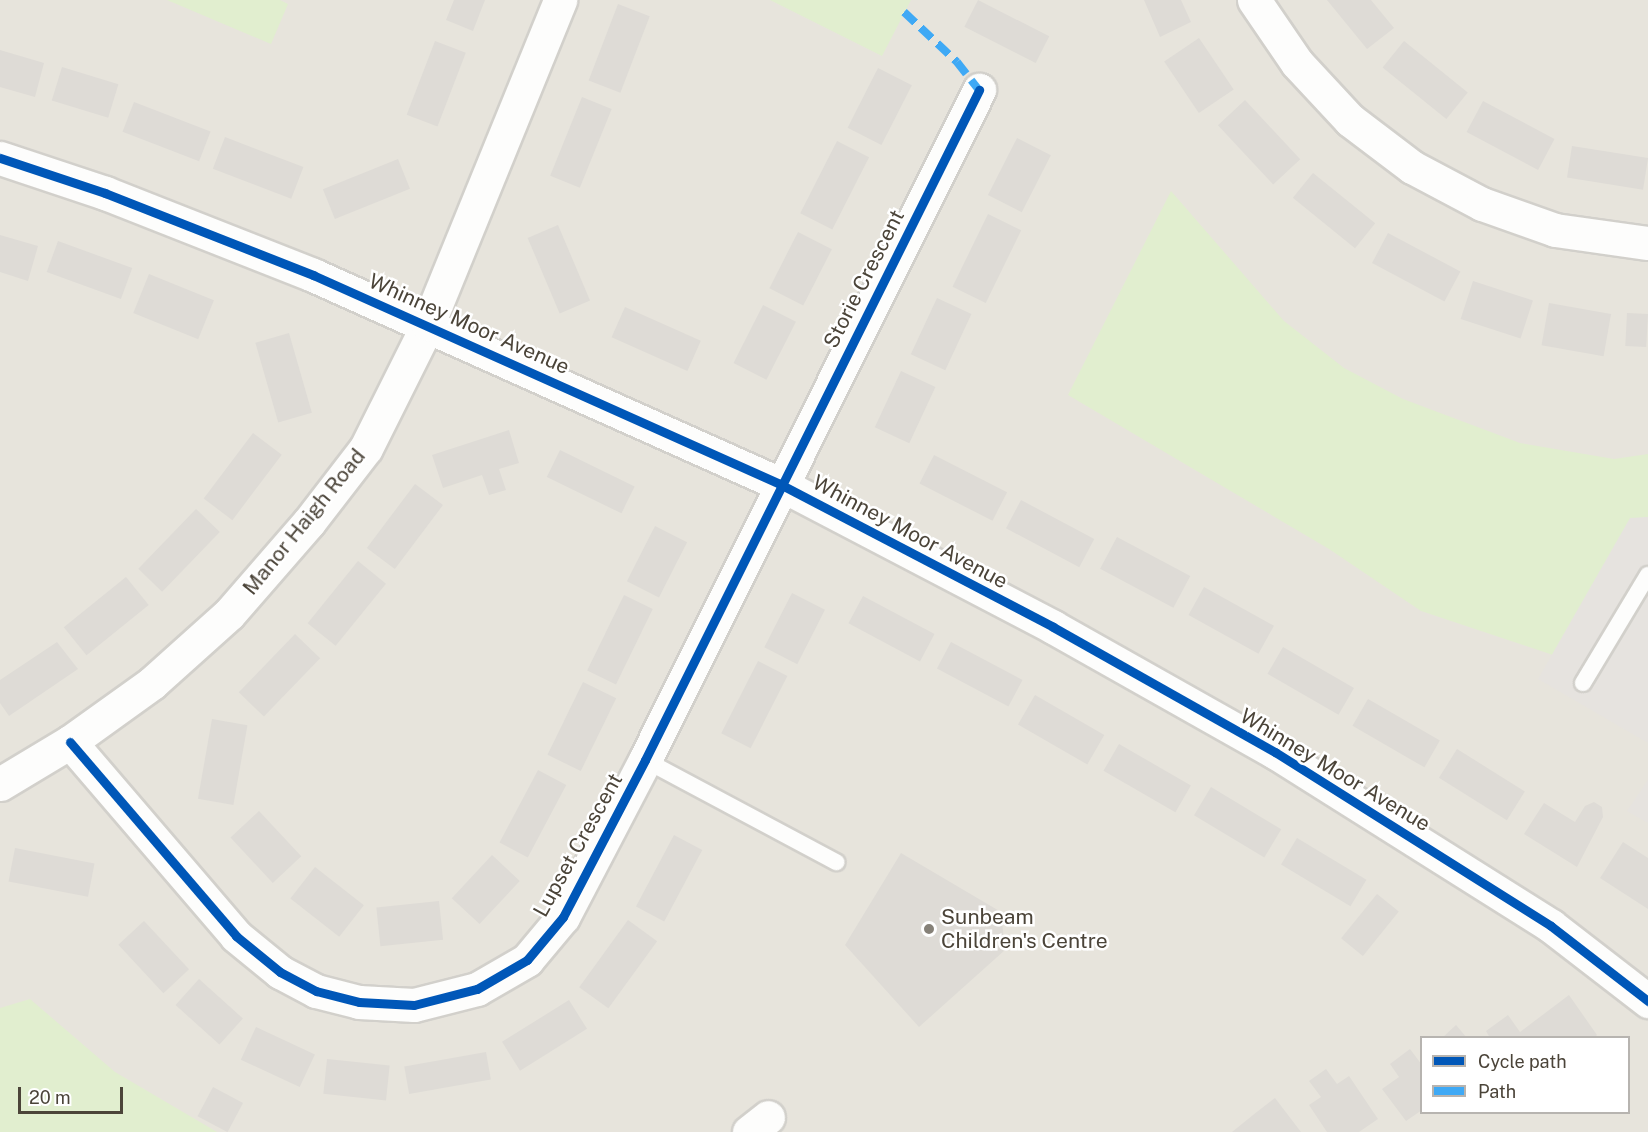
<!DOCTYPE html>
<style>
body{margin:0}
#map{position:relative;width:1648px;height:1132px;overflow:hidden;background:#f4f2ee;font-family:"Public Sans",sans-serif}
div>[style]{position:absolute}
[style*='--x']{left:calc(var(--x)*1px);top:calc(var(--y)*1px);width:calc(var(--w)*1px);rotate:calc(var(--a)*1deg)}
.residential>*{inset:0;background:#e7e4dc}
.green>*{inset:0;background:#e1eecf}
.parking>*{inset:0;background:#e6e3df}
.building>*{inset:0;background:#dedbd6;transform-origin:0 0}
.roads{filter:drop-shadow(2px 0 #d2d0cb) drop-shadow(-2px 0 #d2d0cb) drop-shadow(0 2px #d2d0cb) drop-shadow(0 -2px #d2d0cb)}
.lane>*{height:16px;margin:-8px;padding:0 8px;transform-origin:8px;border-radius:8px;background:#fdfdfc}
.street>*{height:33px;margin:-16.5px;padding:0 16.5px;transform-origin:16.5px;border-radius:16.5px;background:#fdfdfc}
.quiet>*{height:8px;margin-top:-4px;transform-origin:0;background:repeating-linear-gradient(90deg,#3fa9f5 0 15px,transparent 0 23px)}
.cycleway>*{height:9px;margin:-4.5px;padding:0 4.5px;transform-origin:4.5px;border-radius:4.5px;background:#0057b8}
.dots>*{width:16px;height:16px;translate:-50% -50%;box-sizing:border-box;border:3px solid #fff;border-radius:50%}
span{translate:-50% -50%;white-space:nowrap;text-align:center;line-height:1.15;-webkit-text-stroke:5px #fff;paint-order:stroke}
.street-label{font-size:21px;color:#4b4439}
.poi-label{font-size:21px;color:#4b4439}
.left{translate:0 -50%;text-align:left}
.legend{position:absolute;left:1420px;top:1036px;width:210px;height:78px;box-sizing:border-box;background:#fff;border:2px solid #b7b4b0;margin:0;padding:8px 10px;list-style:none;font-size:18px;color:#4b4439}
.legend li{display:flex;align-items:center;gap:12px;height:30px}
.legend b{width:30px;border:2px solid #b7b4b0}
.scale{position:absolute;left:18px;top:1087px;width:105px;height:27px;box-sizing:border-box;border:3px solid #4b4439;border-top:0;padding-left:8px;font-size:18px;line-height:21px;white-space:nowrap;color:#4b4439;-webkit-text-stroke:4px #fff;paint-order:stroke}
</style>
<div id="map">
<div class="residential">
<i style="clip-path:polygon(evenodd,0 0,1648px 0,1648px 1132px,0 1132px,0 0,1422px 1038px,1628px 1038px,1628px 1112px,1422px 1112px,1422px 1038px)"></i>
</div>
<div class="green">
<i style="clip-path:polygon(167px 0,280px 0,288px 4px,271px 44px)"></i>
<i style="clip-path:polygon(770px 0,911px 0,882px 56px)"></i>
<i style="clip-path:polygon(1171px 191px,1284px 321px,1344px 368px,1403px 399px,1520px 443px,1614px 459px,1648px 454px,1648px 517px,1630px 519px,1553px 655px,1421px 611px,1329px 549px,1068px 395px)"></i>
<i style="clip-path:polygon(30px 999px,115px 1072px,217px 1132px,0 1132px,0 1008px)"></i>
</div>
<div class="parking">
<i style="clip-path:polygon(1648px 517px,1648px 743px,1538px 679px,1630px 518px)"></i>
<i style="clip-path:polygon(1648px 780px,1648px 823px,1627px 811px)"></i>
</div>
<div class="building">
<i style="clip-path:polygon(454px 0,485px 0,473px 31px,446px 20px)"></i>
<i style="left:978px;top:0;width:80px;height:30px;rotate:27deg"></i>
<i style="clip-path:polygon(1144px 0,1181px 0,1191px 22px,1160px 37px)"></i>
<i style="clip-path:polygon(1327px 0,1371px 0,1394px 28px,1367px 49px)"></i>
<i style="left:618px;top:4px;width:34px;height:82px;rotate:21deg"></i>
<i style="left:1199px;top:38px;width:62px;height:42px;rotate:56deg"></i>
<i style="left:435px;top:41px;width:33px;height:79px;rotate:21deg"></i>
<i style="left:1404px;top:41px;width:82px;height:34px;rotate:39deg"></i>
<i style="clip-path:polygon(0 50px,44px 63px,35px 97px,0 87px)"></i>
<i style="left:62px;top:67px;width:59px;height:35px;rotate:17deg"></i>
<i style="left:878px;top:68px;width:38px;height:67px;rotate:27deg"></i>
<i style="left:582px;top:97px;width:32px;height:85px;rotate:22deg"></i>
<i style="left:1245px;top:100px;width:81px;height:37px;rotate:47deg"></i>
<i style="left:1483px;top:101px;width:81px;height:35px;rotate:28deg"></i>
<i style="left:134px;top:102px;width:82px;height:32px;rotate:21deg"></i>
<i style="left:225px;top:137px;width:84px;height:34px;rotate:21deg"></i>
<i style="left:1017px;top:138px;width:38px;height:64px;rotate:27deg"></i>
<i style="left:837px;top:141px;width:36px;height:81px;rotate:27deg"></i>
<i style="left:1572px;top:146px;width:77px;height:32px;rotate:9deg"></i>
<i style="left:398px;top:159px;width:32px;height:81px;rotate:68deg"></i>
<i style="left:1313px;top:173px;width:80px;height:32px;rotate:39deg"></i>
<i style="left:988px;top:214px;width:37px;height:81px;rotate:26deg"></i>
<i style="left:558px;top:225px;width:82px;height:33px;rotate:67deg"></i>
<i style="left:798px;top:232px;width:38px;height:63px;rotate:27deg"></i>
<i style="left:1388px;top:233px;width:82px;height:34px;rotate:28deg"></i>
<i style="clip-path:polygon(0 235px,38px 246px,28px 281px,0 272px)"></i>
<i style="left:58px;top:241px;width:79px;height:33px;rotate:20deg"></i>
<i style="left:149px;top:274px;width:70px;height:42px;rotate:22deg"></i>
<i style="left:1473px;top:281px;width:63px;height:40px;rotate:18deg"></i>
<i style="left:937px;top:298px;width:38px;height:62px;rotate:25deg"></i>
<i style="left:1549px;top:303px;width:63px;height:43px;rotate:10deg"></i>
<i style="left:763px;top:305px;width:37px;height:65px;rotate:27deg"></i>
<i style="left:625px;top:307px;width:83px;height:33px;rotate:24deg"></i>
<i style="left:1627px;top:313px;width:21px;height:33px;rotate:3deg"></i>
<i style="left:289px;top:333px;width:83px;height:35px;rotate:74deg"></i>
<i style="left:901px;top:371px;width:38px;height:62px;rotate:25deg"></i>
<i style="clip-path:polygon(509px 430px,519px 463px,499px 469px,506px 490px,489px 495px,482px 475px,443px 488px,432px 455px)"></i>
<i style="left:253px;top:433px;width:36px;height:82px;rotate:37deg"></i>
<i style="left:560px;top:450px;width:83px;height:30px;rotate:26deg"></i>
<i style="left:934px;top:455px;width:82px;height:32px;rotate:27deg"></i>
<i style="left:415px;top:484px;width:35px;height:80px;rotate:37deg"></i>
<i style="left:1021px;top:500px;width:83px;height:32px;rotate:28deg"></i>
<i style="left:196px;top:509px;width:33px;height:83px;rotate:44deg"></i>
<i style="left:655px;top:526px;width:36px;height:62px;rotate:27deg"></i>
<i style="left:1117px;top:537px;width:83px;height:36px;rotate:28deg"></i>
<i style="left:358px;top:561px;width:36px;height:80px;rotate:39deg"></i>
<i style="left:126px;top:577px;width:36px;height:80px;rotate:51deg"></i>
<i style="left:1204px;top:587px;width:80px;height:32px;rotate:29deg"></i>
<i style="left:792px;top:593px;width:37px;height:61px;rotate:27deg"></i>
<i style="left:624px;top:595px;width:32px;height:84px;rotate:26deg"></i>
<i style="left:863px;top:596px;width:81px;height:31px;rotate:28deg"></i>
<i style="left:295px;top:634px;width:35px;height:81px;rotate:44deg"></i>
<i style="clip-path:polygon(57px 642px,78px 669px,9px 716px,0 703px,0 680px)"></i>
<i style="left:951px;top:642px;width:81px;height:30px;rotate:28deg"></i>
<i style="left:1283px;top:647px;width:82px;height:31px;rotate:30deg"></i>
<i style="left:758px;top:661px;width:33px;height:81px;rotate:27deg"></i>
<i style="left:583px;top:682px;width:37px;height:81px;rotate:26deg"></i>
<i style="left:1035px;top:695px;width:80px;height:34px;rotate:30deg"></i>
<i style="left:1368px;top:699px;width:83px;height:31px;rotate:30deg"></i>
<i style="left:212px;top:719px;width:36px;height:81px;rotate:10deg"></i>
<i style="left:1119px;top:744px;width:83px;height:31px;rotate:30deg"></i>
<i style="left:1457px;top:749px;width:80px;height:34px;rotate:32deg"></i>
<i style="left:538px;top:770px;width:32px;height:82px;rotate:28deg"></i>
<i style="left:1211px;top:787px;width:82px;height:33px;rotate:31deg"></i>
<i style="clip-path:polygon(1594px 802px,1602px 807px,1603px 817px,1577px 867px,1524px 834px,1544px 803px,1575px 822px,1585px 806px)"></i>
<i style="left:259px;top:811px;width:62px;height:39px;rotate:47deg"></i>
<i style="left:674px;top:835px;width:32px;height:81px;rotate:28deg"></i>
<i style="left:1297px;top:838px;width:81px;height:31px;rotate:31deg"></i>
<i style="clip-path:polygon(1623px 842px,1648px 858px,1648px 909px,1600px 878px)"></i>
<i style="left:15px;top:848px;width:81px;height:34px;rotate:11deg"></i>
<i style="clip-path:polygon(901px 853px,1001px 912px,1005px 950px,919px 1027px,845px 945px)"></i>
<i style="left:492px;top:855px;width:38px;height:59px;rotate:43deg"></i>
<i style="left:315px;top:867px;width:62px;height:40px;rotate:38deg"></i>
<i style="left:1377px;top:894px;width:28px;height:57px;rotate:39deg"></i>
<i style="left:439px;top:901px;width:39px;height:63px;rotate:84deg"></i>
<i style="left:628px;top:920px;width:36px;height:83px;rotate:36deg"></i>
<i style="left:144px;top:921px;width:66px;height:35px;rotate:47deg"></i>
<i style="left:199px;top:979px;width:59px;height:35px;rotate:42deg"></i>
<i style="clip-path:polygon(1569px 995px,1597px 1035px,1594px 1038px,1490px 1038px,1486px 1031px,1508px 1015px,1520px 1032px)"></i>
<i style="left:569px;top:1000px;width:34px;height:79px;rotate:58deg"></i>
<i style="clip-path:polygon(1456px 1025px,1467px 1038px,1442px 1038px)"></i>
<i style="left:256px;top:1027px;width:65px;height:36px;rotate:25deg"></i>
<i style="clip-path:polygon(1410px 1049px,1422px 1065px,1422px 1110px,1406px 1121px,1382px 1089px,1399px 1077px,1390px 1064px)"></i>
<i style="left:486px;top:1052px;width:28px;height:83px;rotate:80deg"></i>
<i style="left:327px;top:1059px;width:63px;height:35px;rotate:6deg"></i>
<i style="clip-path:polygon(1326px 1069px,1337px 1084px,1349px 1076px,1378px 1119px,1359px 1132px,1327px 1132px,1309px 1105px,1321px 1097px,1309px 1081px)"></i>
<i style="left:213px;top:1087px;width:34px;height:33px;rotate:28deg"></i>
<i style="clip-path:polygon(1275px 1098px,1301px 1132px,1232px 1132px,1253px 1115px)"></i>
</div>
<div class="roads">
<div class="lane">
<i style="--x:1583;--y:683;--w:126;--a:-59"></i>
<i style="--x:645;--y:760;--w:217;--a:28.1"></i>
</div>
<div class="street">
<i style="--x:1254;--y:0;--w:76;--a:55.7"></i>
<i style="--x:1297;--y:63;--w:78;--a:47.1"></i>
<i style="--x:1350;--y:120;--w:78;--a:37.2"></i>
<i style="--x:1412;--y:167;--w:79;--a:27.9"></i>
<i style="--x:1482;--y:204;--w:77;--a:19.6"></i>
<i style="--x:1555;--y:230;--w:94;--a:8"></i>
<i style="--x:0;--y:158;--w:111;--a:18.4"></i>
<i style="--x:105;--y:193;--w:224;--a:21.5"></i>
<i style="--x:313;--y:275;--w:512;--a:24.11"></i>
<i style="--x:780;--y:484;--w:308;--a:27.6"></i>
<i style="--x:1053;--y:627;--w:255;--a:29.4"></i>
<i style="--x:1275;--y:752;--w:326;--a:32.2"></i>
<i style="--x:1551;--y:926;--w:123;--a:37.7"></i>
<i style="--x:70;--y:742;--w:255;--a:49.4"></i>
<i style="--x:236;--y:936;--w:57;--a:39.3"></i>
<i style="--x:280;--y:972;--w:41;--a:27.8"></i>
<i style="--x:316;--y:991;--w:44;--a:14.3"></i>
<i style="--x:359;--y:1002;--w:55;--a:3.1"></i>
<i style="--x:414;--y:1005;--w:65;--a:-14.3"></i>
<i style="--x:477;--y:989;--w:58;--a:-30.1"></i>
<i style="--x:527;--y:960;--w:56;--a:-50.1"></i>
<i style="--x:563;--y:917;--w:177;--a:-62.4"></i>
<i style="--x:645;--y:760;--w:749;--a:-63.5"></i>
<i style="--x:0;--y:784;--w:82;--a:-31"></i>
<i style="--x:70;--y:742;--w:101;--a:-35.7"></i>
<i style="--x:152;--y:683;--w:103;--a:-41.9"></i>
<i style="--x:229;--y:614;--w:122;--a:-49"></i>
<i style="--x:309;--y:522;--w:93;--a:-52.4"></i>
<i style="--x:366;--y:448;--w:139;--a:-63.4"></i>
<i style="--x:428;--y:324;--w:350;--a:-67.8"></i>
<i style="--x:749;--y:1132;--w:24;--a:-38"></i>
</div>
</div>
<div class="quiet">
<i style="--x:904;--y:12;--w:73;--a:43.3"></i>
<i style="--x:957;--y:62;--w:36;--a:52"></i>
</div>
<div class="cycleway">
<i style="--x:0;--y:158;--w:111;--a:18.4"></i>
<i style="--x:105;--y:193;--w:224;--a:21.5"></i>
<i style="--x:313;--y:275;--w:512;--a:24.11"></i>
<i style="--x:780;--y:484;--w:308;--a:27.6"></i>
<i style="--x:1053;--y:627;--w:255;--a:29.4"></i>
<i style="--x:1275;--y:752;--w:326;--a:32.2"></i>
<i style="--x:1551;--y:926;--w:123;--a:37.7"></i>
<i style="--x:70;--y:742;--w:255;--a:49.4"></i>
<i style="--x:236;--y:936;--w:57;--a:39.3"></i>
<i style="--x:280;--y:972;--w:41;--a:27.8"></i>
<i style="--x:316;--y:991;--w:44;--a:14.3"></i>
<i style="--x:359;--y:1002;--w:55;--a:3.1"></i>
<i style="--x:414;--y:1005;--w:65;--a:-14.3"></i>
<i style="--x:477;--y:989;--w:58;--a:-30.1"></i>
<i style="--x:527;--y:960;--w:56;--a:-50.1"></i>
<i style="--x:563;--y:917;--w:177;--a:-62.4"></i>
<i style="--x:645;--y:760;--w:749;--a:-63.5"></i>
</div>
<div class="dots">
<i style="left:929px;top:929px;background:#868178"></i>
</div>
<div class="street-label">
<span style="left:864px;top:279px;rotate:-63deg">Storie Crescent</span>
<span style="left:469px;top:324px;rotate:24deg">Whinney Moor Avenue</span>
<span style="left:304px;top:522px;rotate:-51deg">Manor Haigh Road</span>
<span style="left:910px;top:532px;rotate:28deg">Whinney Moor Avenue</span>
<span style="left:1335px;top:770px;rotate:31deg">Whinney Moor Avenue</span>
<span style="left:578px;top:845px;rotate:-61deg">Lupset Crescent</span>
</div>
<div class="poi-label">
<span class="left" style="left:941px;top:929px">Sunbeam<br>Children's Centre</span>
</div>
<ul class="legend">
<li><b style="height:8px;background:#0057b8"></b>Cycle path</li>
<li><b style="height:8px;background:#3fa9f5"></b>Path</li>
</ul>
<div class="scale">20 m</div>
</div>
